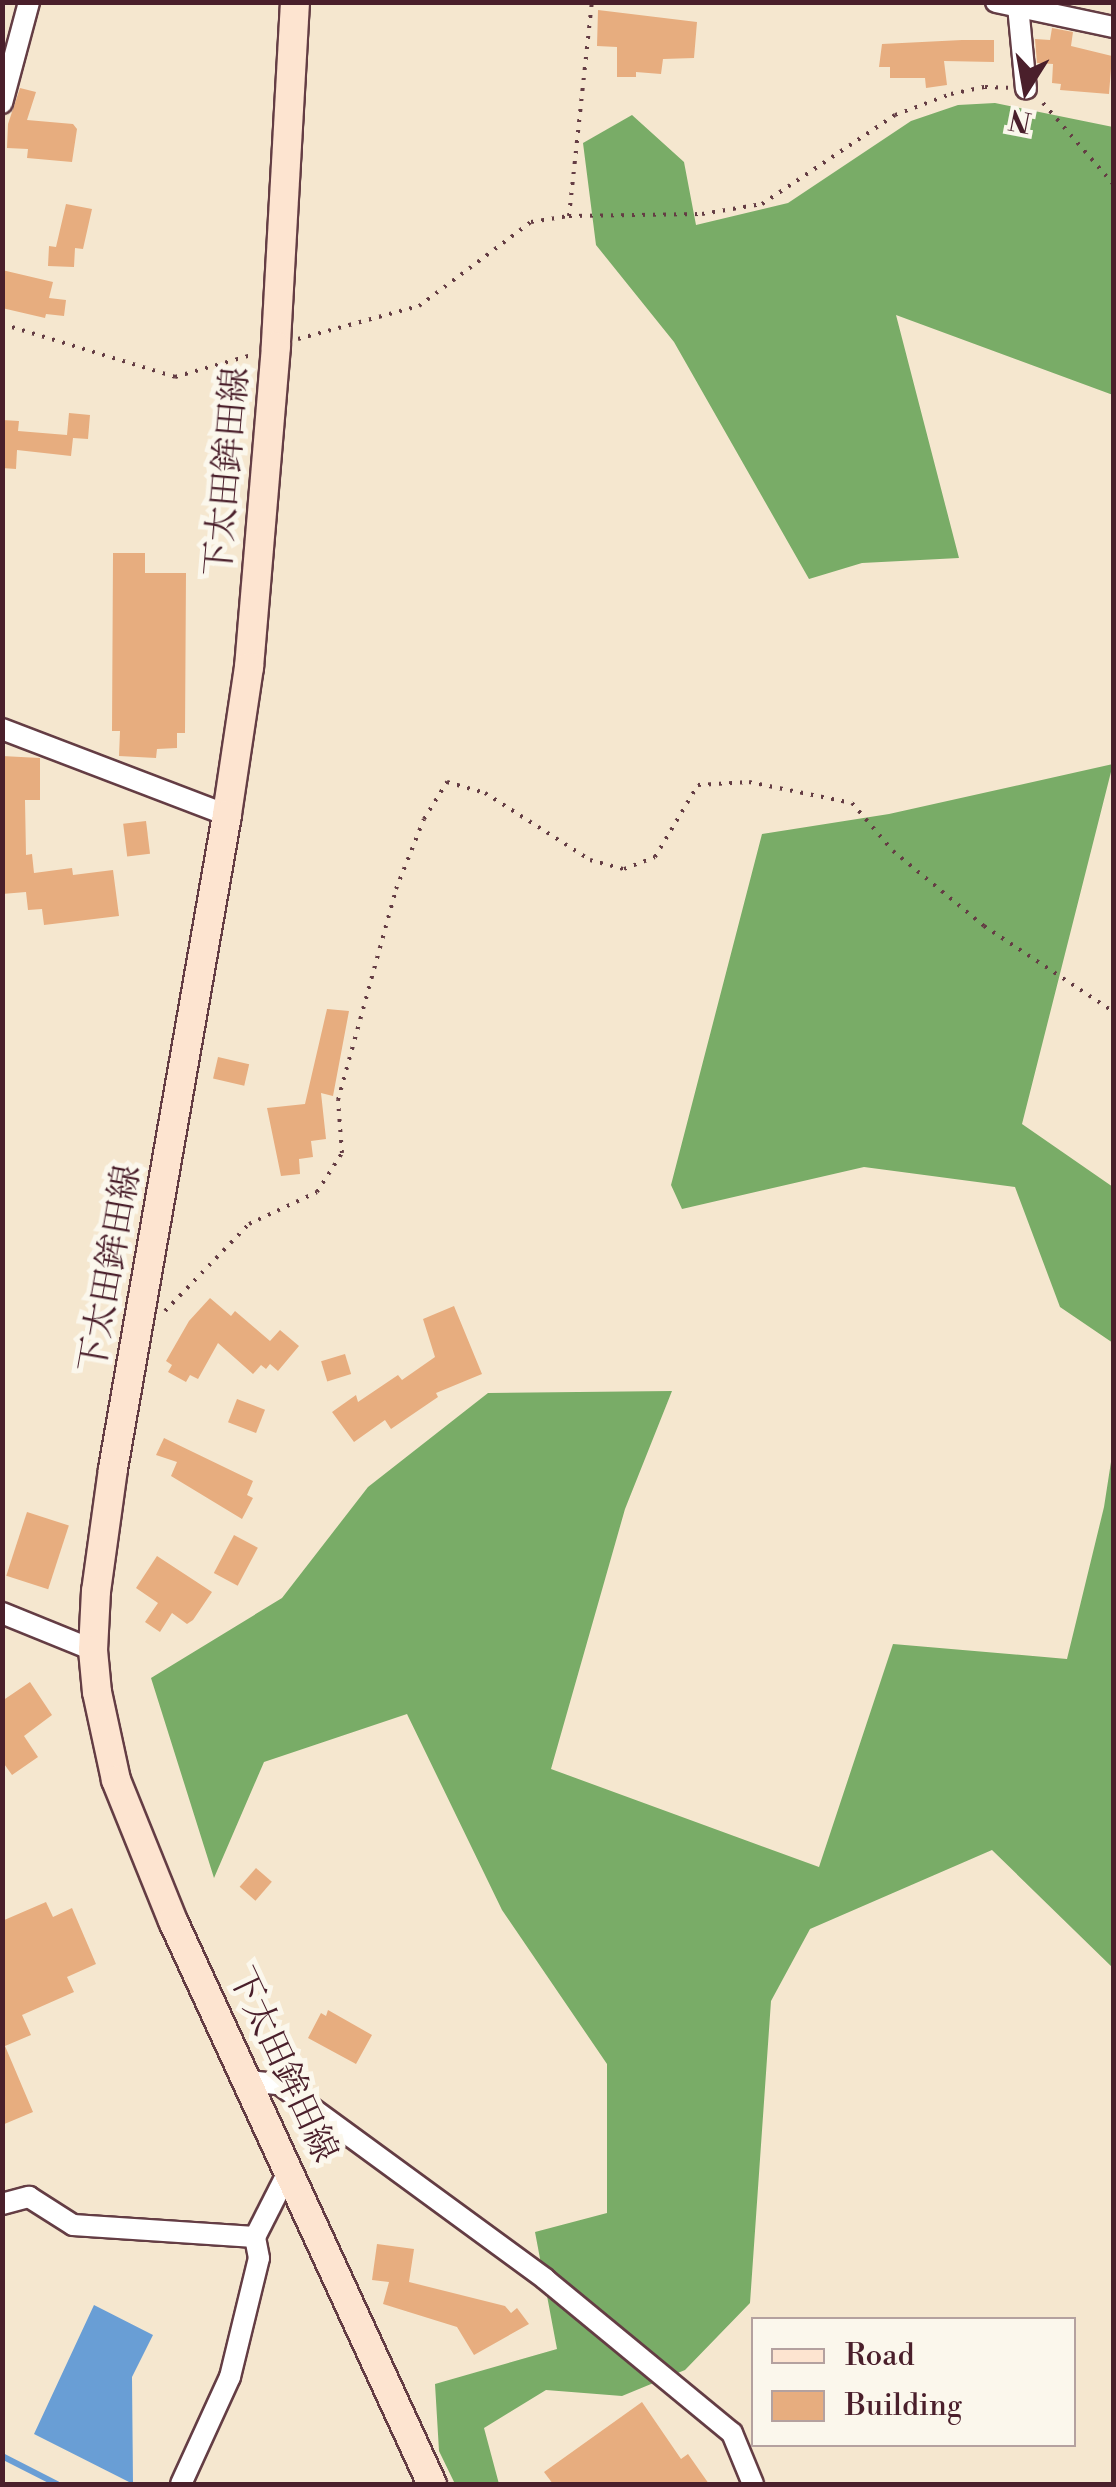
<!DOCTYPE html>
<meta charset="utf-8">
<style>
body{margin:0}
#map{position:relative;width:1116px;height:2487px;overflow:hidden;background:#f5e7cf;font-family:"Libre Bodoni","Noto Serif JP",serif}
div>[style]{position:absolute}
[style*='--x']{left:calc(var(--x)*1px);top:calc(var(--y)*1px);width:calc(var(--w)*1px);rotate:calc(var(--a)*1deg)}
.forest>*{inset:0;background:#79ac67}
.water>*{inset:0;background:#699ed5}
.stream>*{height:6px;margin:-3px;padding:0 3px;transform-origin:3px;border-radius:3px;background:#699ed5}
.building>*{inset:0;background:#e7ad7f;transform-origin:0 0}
.path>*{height:4px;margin-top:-2px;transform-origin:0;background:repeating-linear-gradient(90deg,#643d44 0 2.5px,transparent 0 10.5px)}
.roads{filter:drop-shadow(2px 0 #643d44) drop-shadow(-2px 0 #643d44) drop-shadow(0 2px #643d44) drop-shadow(0 -2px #643d44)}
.street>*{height:20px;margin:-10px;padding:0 10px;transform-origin:10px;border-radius:10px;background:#fff}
.secondary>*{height:28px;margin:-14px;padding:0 14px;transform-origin:14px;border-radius:14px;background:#fde4d0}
span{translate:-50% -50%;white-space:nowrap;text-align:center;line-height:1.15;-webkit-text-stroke:10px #fbf7ec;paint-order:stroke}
.street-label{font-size:35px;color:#4a1f2b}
.frame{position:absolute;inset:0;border:5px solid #4a1f2b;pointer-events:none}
.legend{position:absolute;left:751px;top:2317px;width:325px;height:130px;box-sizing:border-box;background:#fbf7ec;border:2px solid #b4a19f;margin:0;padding:12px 18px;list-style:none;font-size:30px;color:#4a1f2b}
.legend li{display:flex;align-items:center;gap:20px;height:50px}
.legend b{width:50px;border:2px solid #b4a19f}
.north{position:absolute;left:976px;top:40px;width:100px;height:100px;-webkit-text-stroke:8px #fbf7ec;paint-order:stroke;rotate:191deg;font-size:28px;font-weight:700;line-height:40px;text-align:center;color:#4a1f2b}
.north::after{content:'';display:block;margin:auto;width:35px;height:45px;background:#4a1f2b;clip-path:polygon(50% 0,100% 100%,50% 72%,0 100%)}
</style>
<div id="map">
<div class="forest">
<i style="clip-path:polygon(995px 103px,1113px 127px,1113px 395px,896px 315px,959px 558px,862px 563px,809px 579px,674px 342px,596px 245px,583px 143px,632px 115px,684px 162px,696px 225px,788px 203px,911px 121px,958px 105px)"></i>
<i style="clip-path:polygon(1113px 764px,1022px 1124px,1113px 1187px,1113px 1343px,1060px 1307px,1015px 1187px,864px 1167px,682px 1209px,671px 1185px,762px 834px,889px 814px)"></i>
<i style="clip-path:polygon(672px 1391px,625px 1509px,551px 1769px,819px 1867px,893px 1644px,1067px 1659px,1104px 1507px,1113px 1449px,1113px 1968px,992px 1850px,810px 1929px,771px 2001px,750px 2303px,685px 2370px,622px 2396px,546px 2390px,484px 2428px,499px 2484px,455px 2484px,439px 2451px,435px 2384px,557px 2349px,535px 2232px,607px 2213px,607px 2064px,502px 1910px,407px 1714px,264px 1762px,214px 1878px,151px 1678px,282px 1598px,368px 1487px,488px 1393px)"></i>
</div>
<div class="water">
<i style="clip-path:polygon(94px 2305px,153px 2335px,132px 2377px,133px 2484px,34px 2434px)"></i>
</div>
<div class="stream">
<i style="--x:2;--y:2456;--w:62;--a:27"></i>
</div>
<div class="building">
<i style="clip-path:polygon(598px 10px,697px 22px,694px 58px,663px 59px,661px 74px,636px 72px,636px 77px,617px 77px,617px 47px,597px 46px)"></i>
<i style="clip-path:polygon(1052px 28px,1073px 32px,1071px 46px,1112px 56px,1109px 94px,1060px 90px,1061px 84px,1052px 83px,1053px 64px,1037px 63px,1035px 39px,1050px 40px)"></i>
<i style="clip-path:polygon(962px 40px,994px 40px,994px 62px,944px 61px,947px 85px,926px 88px,925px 78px,890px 78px,890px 67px,879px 67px,882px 44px)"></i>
<i style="clip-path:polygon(20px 88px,36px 92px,27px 120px,73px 124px,77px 129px,72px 162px,27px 158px,28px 149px,7px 148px,8px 124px)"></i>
<i style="clip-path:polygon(66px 204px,92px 209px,83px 249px,75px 248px,74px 267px,48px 266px,49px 246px,56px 247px)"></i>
<i style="clip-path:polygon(2px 270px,53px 282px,49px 298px,66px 300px,64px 316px,46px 314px,45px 318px,2px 308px)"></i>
<i style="clip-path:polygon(69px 413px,90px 415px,88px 439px,73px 438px,71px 456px,17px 450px,16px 469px,2px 468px,2px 420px,19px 421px,18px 431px,67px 435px)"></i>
<i style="clip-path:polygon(113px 553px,145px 553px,145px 573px,186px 573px,185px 733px,177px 733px,177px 748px,157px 749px,156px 758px,119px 756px,120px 731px,112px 731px)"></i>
<i style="clip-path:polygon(2px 756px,40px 758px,40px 800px,25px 800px,26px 855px,32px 854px,34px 873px,72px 868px,73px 875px,113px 870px,119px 916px,44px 925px,42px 909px,28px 910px,26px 892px,2px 894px)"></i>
<i style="left:146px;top:821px;width:33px;height:23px;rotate:83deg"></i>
<i style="clip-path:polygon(327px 1009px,349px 1011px,333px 1096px,321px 1093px,326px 1139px,311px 1141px,313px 1157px,299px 1159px,300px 1174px,281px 1176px,267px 1108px,305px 1104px)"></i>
<i style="left:218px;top:1057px;width:32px;height:22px;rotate:13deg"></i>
<i style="clip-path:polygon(210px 1298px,231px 1316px,235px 1311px,270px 1341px,280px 1330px,299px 1346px,278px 1371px,270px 1364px,266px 1369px,261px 1365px,253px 1374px,218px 1343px,198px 1379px,190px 1375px,186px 1382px,168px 1372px,172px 1365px,166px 1361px,189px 1321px)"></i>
<i style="clip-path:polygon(454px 1306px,482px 1374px,436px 1393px,438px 1397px,391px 1429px,385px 1420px,354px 1442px,332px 1412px,356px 1395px,358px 1402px,398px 1375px,402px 1380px,435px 1357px,423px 1319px)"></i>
<i style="left:345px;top:1354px;width:21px;height:25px;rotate:73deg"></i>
<i style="left:237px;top:1399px;width:30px;height:25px;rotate:21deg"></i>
<i style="clip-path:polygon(164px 1438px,253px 1481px,247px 1495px,253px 1498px,242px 1519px,171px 1476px,177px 1462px,156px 1455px)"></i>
<i style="left:27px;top:1512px;width:44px;height:67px;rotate:18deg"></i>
<i style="left:234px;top:1535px;width:27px;height:43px;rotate:28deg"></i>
<i style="clip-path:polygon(157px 1556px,212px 1592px,193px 1620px,187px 1624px,172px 1613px,160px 1632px,145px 1622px,158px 1603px,136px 1588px)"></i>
<i style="clip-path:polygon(30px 1682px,52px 1715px,24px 1736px,38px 1757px,12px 1775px,2px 1761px,2px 1701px)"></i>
<i style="left:256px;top:1868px;width:21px;height:25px;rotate:41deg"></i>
<i style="clip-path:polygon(46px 1902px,53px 1917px,72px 1908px,96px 1964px,67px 1977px,74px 1992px,22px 2015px,31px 2035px,5px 2046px,33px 2112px,2px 2125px,2px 1921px)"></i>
<i style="clip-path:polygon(328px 2010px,372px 2035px,356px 2064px,308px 2038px,321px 2013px,326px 2016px)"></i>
<i style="clip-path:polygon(377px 2244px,414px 2249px,409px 2282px,505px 2306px,511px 2313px,517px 2308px,529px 2324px,474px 2355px,457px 2327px,383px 2304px,389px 2282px,372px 2280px)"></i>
<i style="clip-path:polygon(642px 2402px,681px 2459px,688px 2454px,709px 2484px,553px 2484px,544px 2472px)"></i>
</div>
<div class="path">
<i style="--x:1043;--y:103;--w:108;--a:49.1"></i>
<i style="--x:569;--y:216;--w:215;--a:-83.9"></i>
<i style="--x:2;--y:324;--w:181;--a:17"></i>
<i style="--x:175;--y:377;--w:79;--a:-16.1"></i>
<i style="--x:298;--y:339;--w:125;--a:-15.3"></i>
<i style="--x:419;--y:306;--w:140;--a:-36.9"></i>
<i style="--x:531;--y:222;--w:38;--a:-9"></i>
<i style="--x:569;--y:216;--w:133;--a:-0.9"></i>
<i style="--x:702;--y:214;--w:61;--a:-9.5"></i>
<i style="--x:762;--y:204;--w:160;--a:-33.8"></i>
<i style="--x:895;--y:115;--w:60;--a:-20.6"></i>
<i style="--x:951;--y:94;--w:35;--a:-12"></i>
<i style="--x:985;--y:87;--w:23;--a:2"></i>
<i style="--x:165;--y:1311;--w:121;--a:-46"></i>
<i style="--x:249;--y:1224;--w:75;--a:-25.2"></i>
<i style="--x:317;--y:1192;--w:46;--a:-57.3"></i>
<i style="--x:342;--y:1153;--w:53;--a:-94.3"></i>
<i style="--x:338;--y:1100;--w:219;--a:-74.6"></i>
<i style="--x:396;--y:889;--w:75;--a:-68.2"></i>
<i style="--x:424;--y:819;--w:44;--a:-58.1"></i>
<i style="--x:447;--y:782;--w:40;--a:16"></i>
<i style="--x:485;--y:793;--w:125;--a:32.5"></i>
<i style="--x:590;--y:860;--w:35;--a:15"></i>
<i style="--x:624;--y:869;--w:33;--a:-21"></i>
<i style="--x:655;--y:857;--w:84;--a:-59.2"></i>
<i style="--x:698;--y:785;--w:51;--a:-3.4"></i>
<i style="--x:749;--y:782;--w:105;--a:11.5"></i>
<i style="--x:852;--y:803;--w:63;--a:49.5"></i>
<i style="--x:893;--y:851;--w:118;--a:39.5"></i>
<i style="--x:984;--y:926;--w:156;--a:33.5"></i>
</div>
<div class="roads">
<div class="street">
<i style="--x:996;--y:2;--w:121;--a:12"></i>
<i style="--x:1018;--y:6;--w:83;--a:84.5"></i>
<i style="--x:2;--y:103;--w:105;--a:-75"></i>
<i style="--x:2;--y:729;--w:241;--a:20.9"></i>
<i style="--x:2;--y:1613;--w:98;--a:22.1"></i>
<i style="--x:248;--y:2081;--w:31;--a:6"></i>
<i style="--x:279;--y:2084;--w:330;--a:36.2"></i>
<i style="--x:545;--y:2279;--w:242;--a:39.5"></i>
<i style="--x:732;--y:2433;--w:55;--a:67.6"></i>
<i style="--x:2;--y:2204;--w:28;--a:-15"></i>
<i style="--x:29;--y:2197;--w:52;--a:32.5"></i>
<i style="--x:73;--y:2225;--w:182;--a:3.8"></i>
<i style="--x:181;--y:2484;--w:118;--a:-65.4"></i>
<i style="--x:230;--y:2377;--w:122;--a:-76.3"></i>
<i style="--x:259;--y:2258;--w:21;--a:-101"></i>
<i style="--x:255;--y:2237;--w:75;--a:-63.1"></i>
</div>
<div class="secondary">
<i style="--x:295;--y:2;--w:345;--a:93.2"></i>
<i style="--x:276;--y:346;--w:322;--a:94.8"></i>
<i style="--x:249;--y:667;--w:150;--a:98.5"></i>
<i style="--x:227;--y:815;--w:664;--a:99.89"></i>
<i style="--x:113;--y:1469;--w:123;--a:97.9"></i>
<i style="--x:96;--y:1591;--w:59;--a:92.9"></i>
<i style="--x:93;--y:1650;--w:42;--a:84.6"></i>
<i style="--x:97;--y:1692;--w:90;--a:77.8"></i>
<i style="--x:116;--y:1780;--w:152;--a:68"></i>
<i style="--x:173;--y:1921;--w:620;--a:65.3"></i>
</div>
</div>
<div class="street-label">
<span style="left:228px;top:472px;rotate:-85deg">下太田鉾田線</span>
<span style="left:111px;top:1269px;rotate:-80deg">下太田鉾田線</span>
<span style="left:282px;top:2065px;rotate:65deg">下太田鉾田線</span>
</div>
<div class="frame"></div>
<ul class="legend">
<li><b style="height:12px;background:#fde4d0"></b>Road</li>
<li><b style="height:28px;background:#e7ad7f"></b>Building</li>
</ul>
<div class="north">N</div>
</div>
